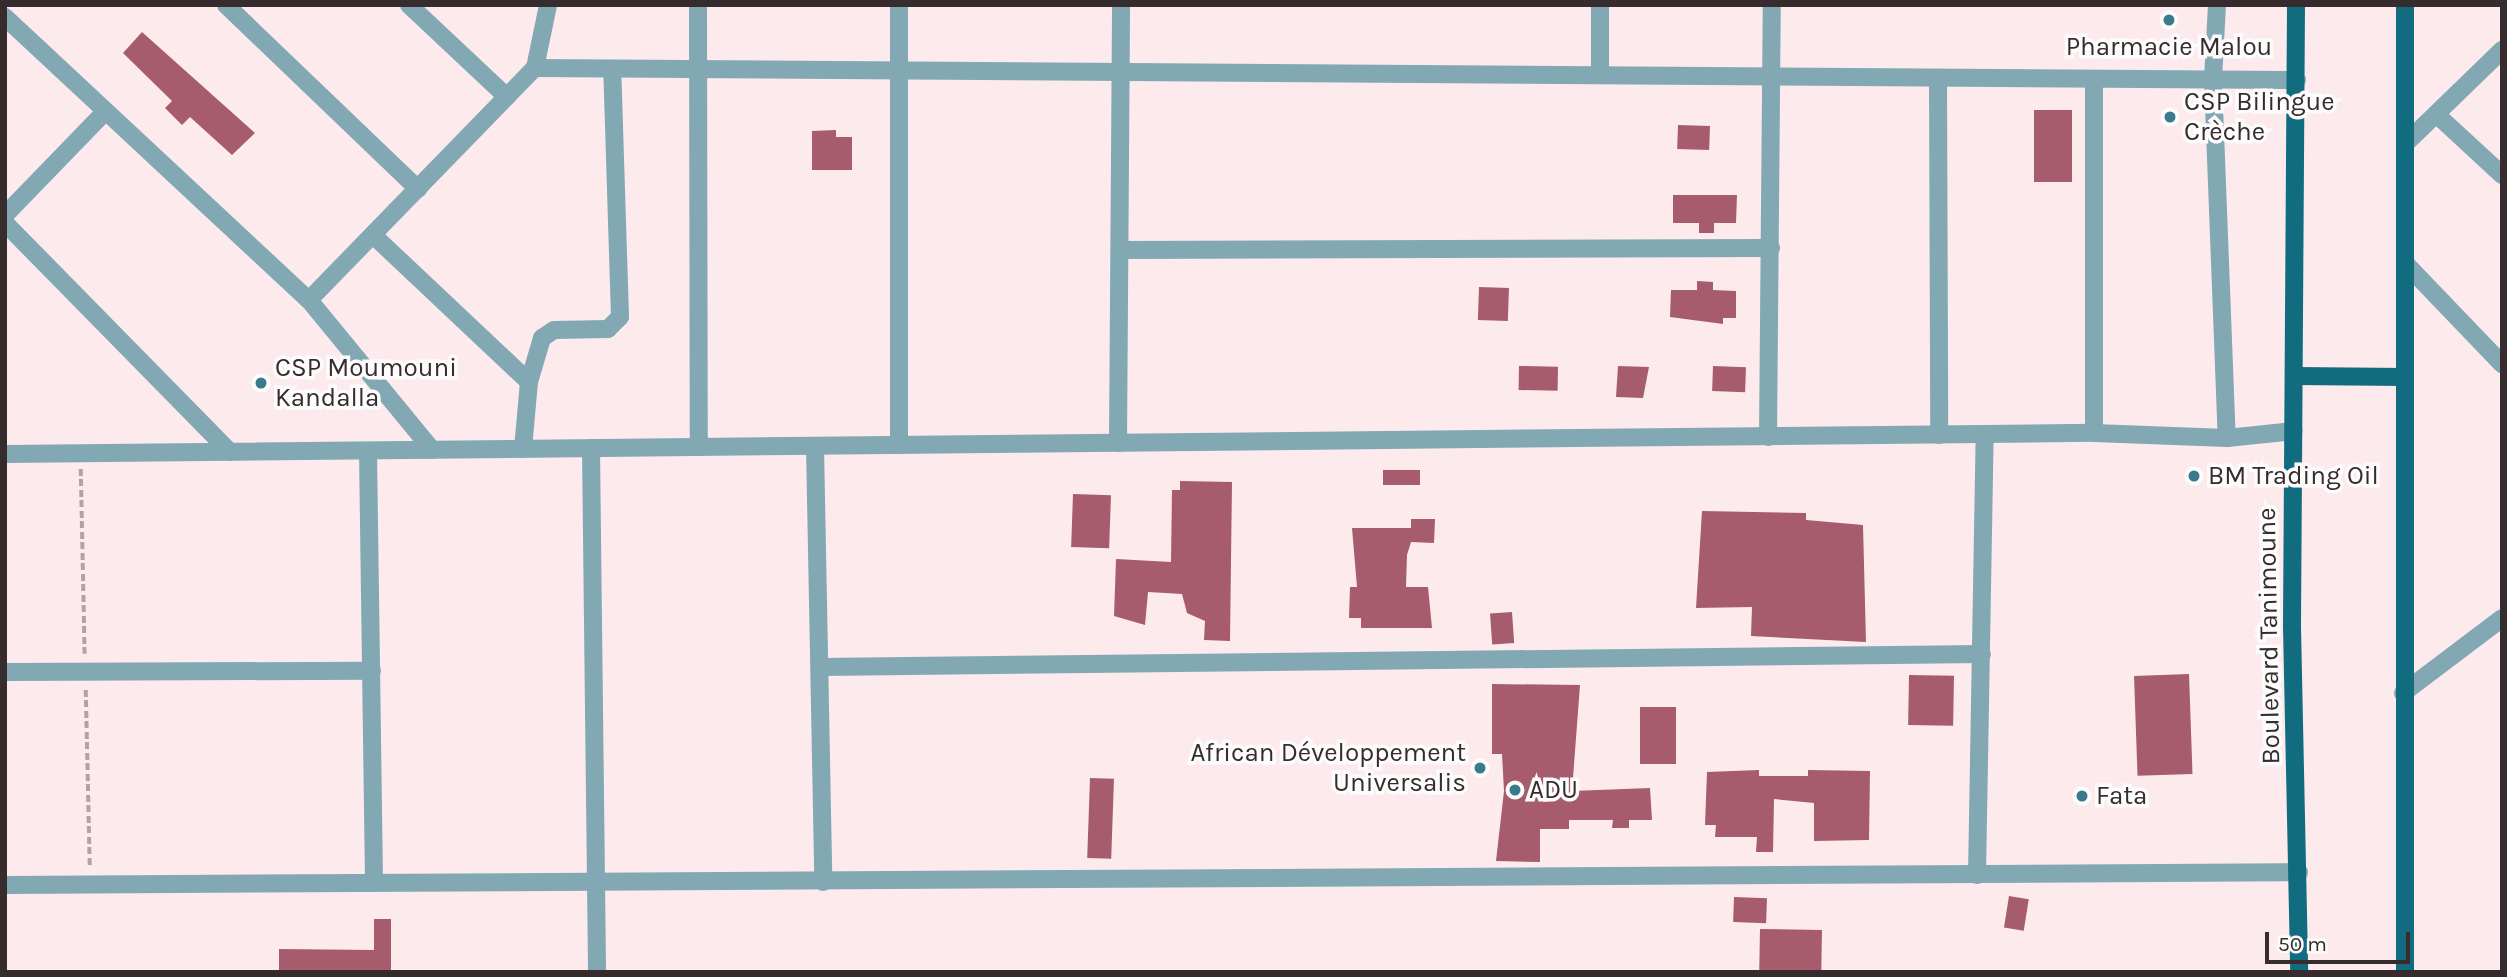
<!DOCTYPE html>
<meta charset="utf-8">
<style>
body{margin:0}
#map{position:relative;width:2507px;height:977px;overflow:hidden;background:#fceaed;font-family:Karla,sans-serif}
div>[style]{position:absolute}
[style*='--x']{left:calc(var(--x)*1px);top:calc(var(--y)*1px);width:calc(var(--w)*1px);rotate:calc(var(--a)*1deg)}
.building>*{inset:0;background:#a65c6c;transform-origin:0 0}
.path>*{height:3.5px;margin-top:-1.75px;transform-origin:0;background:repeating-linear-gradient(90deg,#b2a2a5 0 7px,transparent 0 10.5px)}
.minor>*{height:18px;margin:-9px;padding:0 9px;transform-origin:9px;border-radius:9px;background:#82a8b4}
.primary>*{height:18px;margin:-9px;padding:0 9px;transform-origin:9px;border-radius:9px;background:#126c80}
.dots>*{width:19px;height:19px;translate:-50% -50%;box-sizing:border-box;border:4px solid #fcfcfc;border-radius:50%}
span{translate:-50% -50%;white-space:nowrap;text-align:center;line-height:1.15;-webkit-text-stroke:7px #fcfcfc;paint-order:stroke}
.poi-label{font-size:26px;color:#362b2d}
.left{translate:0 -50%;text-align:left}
.right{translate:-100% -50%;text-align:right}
.street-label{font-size:26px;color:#362b2d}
.frame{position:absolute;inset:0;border:7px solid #362b2d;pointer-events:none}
.scale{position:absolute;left:2265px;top:932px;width:145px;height:32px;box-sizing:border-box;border:4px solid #362b2d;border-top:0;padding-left:9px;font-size:21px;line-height:24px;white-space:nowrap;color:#362b2d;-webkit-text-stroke:5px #fcfcfc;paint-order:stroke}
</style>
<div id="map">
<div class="building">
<i style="clip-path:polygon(142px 32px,255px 133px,232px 155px,190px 117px,182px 125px,165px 108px,172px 101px,123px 53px)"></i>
<i style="left:2034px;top:110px;width:38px;height:72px"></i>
<i style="left:1678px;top:125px;width:32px;height:24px;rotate:2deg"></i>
<i style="clip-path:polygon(836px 130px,836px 137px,852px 137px,852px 170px,812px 170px,812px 131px)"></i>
<i style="clip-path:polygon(1673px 195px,1737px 195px,1736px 223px,1714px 223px,1714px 233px,1699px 233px,1699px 223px,1673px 223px)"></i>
<i style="clip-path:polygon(1697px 281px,1713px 282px,1713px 290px,1736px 291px,1736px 318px,1723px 318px,1723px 324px,1670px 317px,1671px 290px,1697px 290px)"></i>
<i style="left:1479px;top:287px;width:30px;height:33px;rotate:2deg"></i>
<i style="left:1519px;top:366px;width:39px;height:24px;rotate:1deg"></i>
<i style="clip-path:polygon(1618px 366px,1649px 367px,1643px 398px,1616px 397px)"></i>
<i style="left:1713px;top:366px;width:33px;height:25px;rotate:2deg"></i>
<i style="left:1383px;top:470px;width:37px;height:15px"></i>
<i style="clip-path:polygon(1180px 481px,1232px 482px,1230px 641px,1204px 640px,1205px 621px,1187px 613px,1182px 594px,1148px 592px,1145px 625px,1114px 616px,1116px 559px,1171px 562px,1172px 490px,1180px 490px)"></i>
<i style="left:1073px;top:494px;width:38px;height:53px;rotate:2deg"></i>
<i style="clip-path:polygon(1702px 511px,1806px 513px,1806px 520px,1863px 525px,1866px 642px,1751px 636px,1752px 607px,1696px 608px)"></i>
<i style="clip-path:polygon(1411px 519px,1435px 519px,1434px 543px,1411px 542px,1407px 555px,1406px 587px,1428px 587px,1432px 628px,1361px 628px,1361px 618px,1349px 618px,1350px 587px,1357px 587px,1352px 528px,1411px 528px)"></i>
<i style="left:1512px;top:612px;width:31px;height:22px;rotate:86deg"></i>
<i style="left:2189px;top:674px;width:100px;height:55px;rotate:88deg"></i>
<i style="left:1909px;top:675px;width:45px;height:50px;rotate:1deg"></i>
<i style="clip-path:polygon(1492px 684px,1580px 685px,1572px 791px,1650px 788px,1652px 820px,1629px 820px,1629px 828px,1612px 828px,1613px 820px,1569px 820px,1569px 829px,1540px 829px,1540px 862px,1496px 861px,1504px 791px,1502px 754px,1492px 754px)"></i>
<i style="left:1640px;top:707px;width:36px;height:57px"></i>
<i style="clip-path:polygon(1759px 770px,1759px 776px,1808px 776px,1808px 770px,1870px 771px,1869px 840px,1814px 841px,1814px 803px,1774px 799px,1773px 852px,1756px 852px,1757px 837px,1715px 837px,1716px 825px,1705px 825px,1707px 772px)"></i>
<i style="left:1090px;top:778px;width:24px;height:80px;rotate:2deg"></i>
<i style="left:2009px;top:896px;width:20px;height:32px;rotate:9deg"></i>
<i style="left:1734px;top:897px;width:33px;height:25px;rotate:2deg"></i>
<i style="clip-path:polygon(374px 919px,391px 919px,391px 972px,279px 972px,279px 949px,374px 950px)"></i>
<i style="left:1760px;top:929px;width:62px;height:43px;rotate:1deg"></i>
</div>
<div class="path">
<i style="--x:81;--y:469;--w:185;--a:88.8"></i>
<i style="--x:86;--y:690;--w:178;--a:88.7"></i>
</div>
<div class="minor">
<i style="--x:226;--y:5;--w:266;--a:43.8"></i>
<i style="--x:409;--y:5;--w:134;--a:43.2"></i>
<i style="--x:698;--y:5;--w:442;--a:89.9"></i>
<i style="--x:2217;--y:5;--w:75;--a:93.1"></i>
<i style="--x:2213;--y:80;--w:358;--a:87.8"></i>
<i style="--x:5;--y:17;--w:415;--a:43"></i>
<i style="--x:309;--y:300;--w:194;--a:50.6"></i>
<i style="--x:535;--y:68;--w:1762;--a:0.39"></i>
<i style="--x:1600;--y:75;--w:70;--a:-90"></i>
<i style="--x:1938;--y:78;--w:357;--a:89.8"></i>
<i style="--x:2094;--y:79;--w:354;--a:90"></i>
<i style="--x:2436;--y:114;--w:90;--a:42.7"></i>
<i style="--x:2406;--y:143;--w:134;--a:-44.1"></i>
<i style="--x:5;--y:215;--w:142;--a:-45.9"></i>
<i style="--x:5;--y:223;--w:321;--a:45.5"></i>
<i style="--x:373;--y:235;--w:214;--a:43.3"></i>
<i style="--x:1120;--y:250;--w:651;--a:-0.18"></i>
<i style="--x:2406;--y:264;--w:139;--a:46.2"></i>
<i style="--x:309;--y:300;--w:324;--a:-45.8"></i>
<i style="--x:535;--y:68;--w:64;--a:-78.3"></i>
<i style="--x:1768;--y:437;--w:432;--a:-89.5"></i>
<i style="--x:1118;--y:443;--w:438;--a:-89.6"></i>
<i style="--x:899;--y:445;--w:440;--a:-90"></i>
<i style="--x:815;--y:446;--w:436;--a:88.9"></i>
<i style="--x:591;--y:448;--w:524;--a:89.34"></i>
<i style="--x:523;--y:449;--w:67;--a:-84.9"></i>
<i style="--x:529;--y:382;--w:46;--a:-73.5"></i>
<i style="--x:542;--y:338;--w:14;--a:-34"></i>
<i style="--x:554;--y:330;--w:54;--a:-1.1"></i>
<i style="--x:608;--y:329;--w:17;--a:-45"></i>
<i style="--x:620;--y:317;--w:248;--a:-91.8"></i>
<i style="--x:368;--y:451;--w:432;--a:89.2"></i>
<i style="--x:5;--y:454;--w:2089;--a:-0.58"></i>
<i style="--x:2094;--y:433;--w:133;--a:2.2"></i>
<i style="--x:2227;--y:438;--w:67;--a:-6"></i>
<i style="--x:820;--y:667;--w:1162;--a:-0.64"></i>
<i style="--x:5;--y:672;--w:367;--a:-0.2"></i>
<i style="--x:2403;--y:693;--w:124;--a:-37.1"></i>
<i style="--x:1977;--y:875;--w:441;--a:-89"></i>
<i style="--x:5;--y:885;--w:2294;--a:-0.32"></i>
</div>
<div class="primary">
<i style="--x:2296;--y:5;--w:622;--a:90.37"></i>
<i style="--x:2292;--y:627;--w:345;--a:88.8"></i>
<i style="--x:2405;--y:5;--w:967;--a:90"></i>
<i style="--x:2295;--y:376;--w:110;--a:0.5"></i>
</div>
<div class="dots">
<i style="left:2169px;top:20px;background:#397a8c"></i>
<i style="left:2170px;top:117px;background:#397a8c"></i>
<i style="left:261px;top:383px;background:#397a8c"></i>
<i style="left:2194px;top:476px;background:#397a8c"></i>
<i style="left:1480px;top:768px;background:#397a8c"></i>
<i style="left:1515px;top:790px;background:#397a8c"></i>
<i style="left:2082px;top:796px;background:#397a8c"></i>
</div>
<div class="poi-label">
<span style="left:2169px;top:47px">Pharmacie Malou</span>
<span class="left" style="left:2184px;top:117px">CSP Bilingue<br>Crèche</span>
<span class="left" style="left:275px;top:383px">CSP Moumouni<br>Kandalla</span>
<span class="left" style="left:2208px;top:476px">BM Trading Oil</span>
<span class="right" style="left:1466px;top:768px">African Développement<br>Universalis</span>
<span class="left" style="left:1529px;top:790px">ADU</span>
<span class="left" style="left:2096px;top:796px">Fata</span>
</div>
<div class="street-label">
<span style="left:2269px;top:636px;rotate:-91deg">Boulevard Tanimoune</span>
</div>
<div class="frame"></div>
<div class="scale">50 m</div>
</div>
